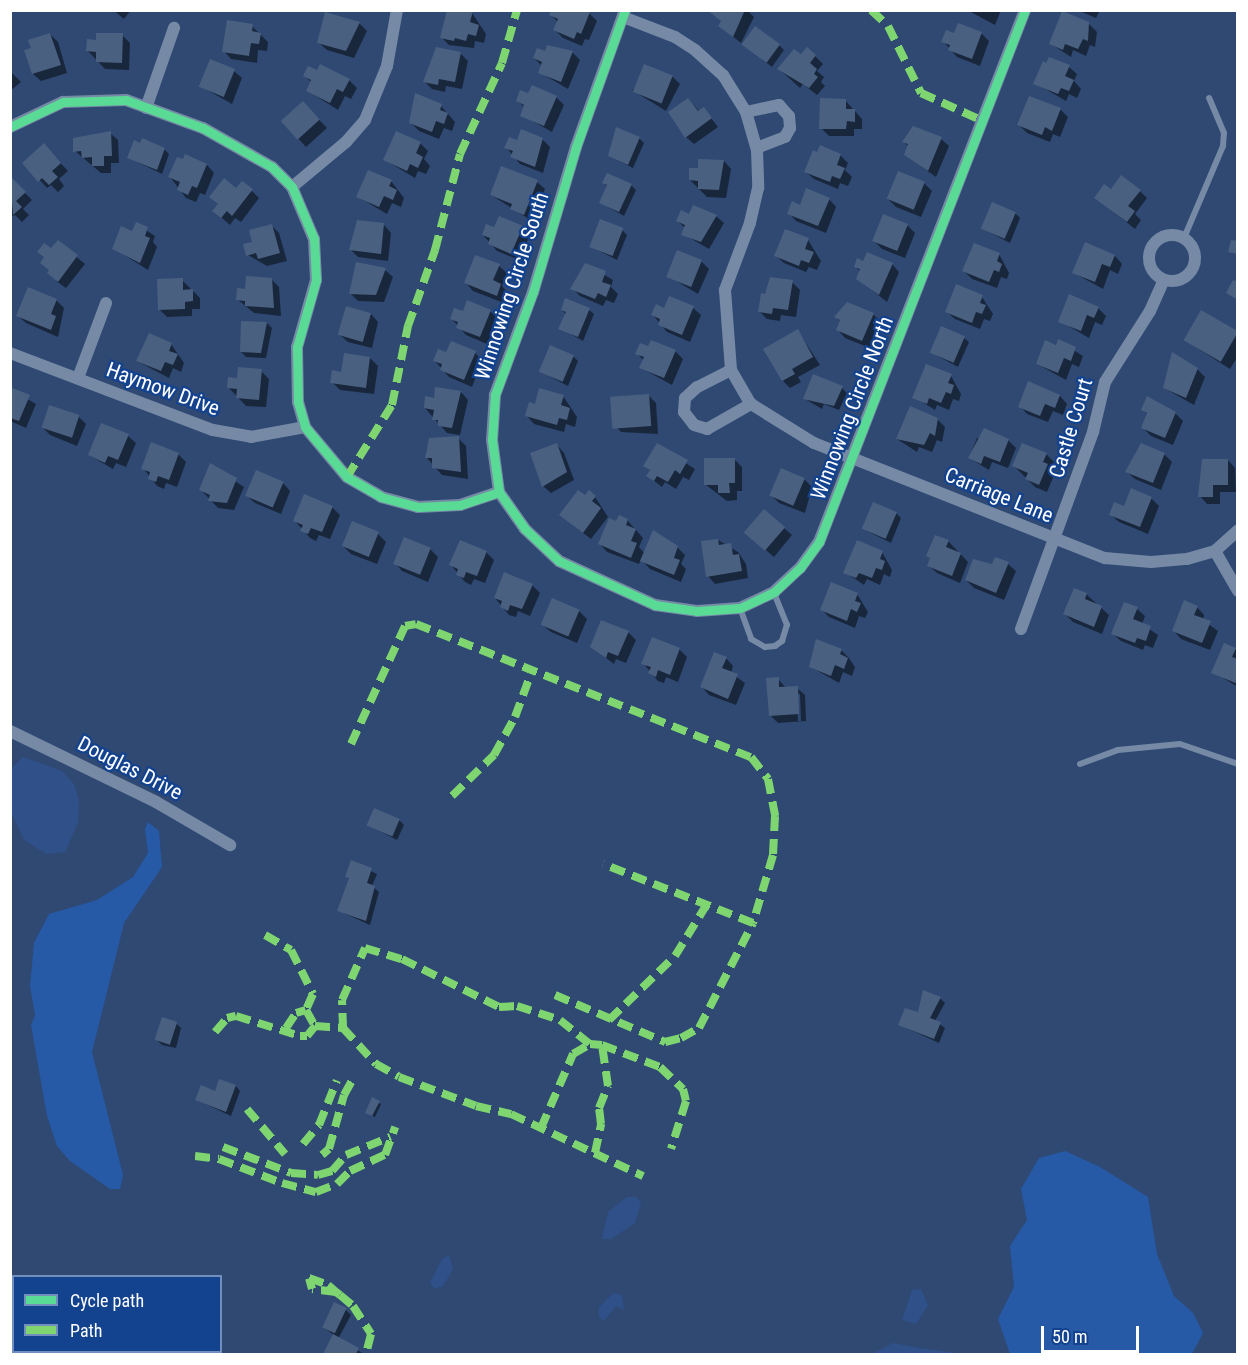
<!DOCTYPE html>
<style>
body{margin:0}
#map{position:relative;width:1248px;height:1365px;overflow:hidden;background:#2f4973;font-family:"Roboto Condensed",sans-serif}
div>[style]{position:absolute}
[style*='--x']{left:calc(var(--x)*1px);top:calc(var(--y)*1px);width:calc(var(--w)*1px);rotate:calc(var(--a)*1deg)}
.green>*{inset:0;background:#2659a6}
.water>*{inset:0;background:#2f5089}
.shadow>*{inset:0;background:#0007}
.building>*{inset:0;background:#4a6081;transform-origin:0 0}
.service>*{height:6px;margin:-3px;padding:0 3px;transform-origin:3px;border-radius:3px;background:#768aa6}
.minor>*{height:12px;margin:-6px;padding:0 6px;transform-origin:6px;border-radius:6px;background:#768aa6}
.minor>.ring{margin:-6px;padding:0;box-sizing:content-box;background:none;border:12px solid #768aa6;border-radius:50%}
.quiet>*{height:8px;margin-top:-4px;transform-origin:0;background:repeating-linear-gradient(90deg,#7fd670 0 15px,transparent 0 23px)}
.cycleway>*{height:9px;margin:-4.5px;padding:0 4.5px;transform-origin:4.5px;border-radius:4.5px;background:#5adb95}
span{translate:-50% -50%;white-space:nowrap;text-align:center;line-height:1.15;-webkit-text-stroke:4.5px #13428f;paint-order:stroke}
.street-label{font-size:21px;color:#fff}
.frame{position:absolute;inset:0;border:12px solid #fff;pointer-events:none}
.legend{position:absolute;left:12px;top:1275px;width:210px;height:78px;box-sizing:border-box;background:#13428f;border:2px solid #718ebc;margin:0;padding:8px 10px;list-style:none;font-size:18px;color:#fff}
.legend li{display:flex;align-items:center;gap:12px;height:30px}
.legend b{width:30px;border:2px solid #718ebc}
.scale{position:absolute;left:1041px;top:1326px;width:98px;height:27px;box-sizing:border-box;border:3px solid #fff;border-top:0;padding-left:8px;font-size:18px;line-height:21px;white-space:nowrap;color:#fff;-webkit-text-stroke:4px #13428f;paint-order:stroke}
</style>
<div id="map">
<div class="green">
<i style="clip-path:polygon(148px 822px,159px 831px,162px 867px,124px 923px,92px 1052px,123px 1175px,120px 1189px,110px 1189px,70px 1161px,57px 1146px,47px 1116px,31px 1025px,35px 1015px,30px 986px,34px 943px,49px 914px,97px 900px,133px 877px,148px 853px,145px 829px)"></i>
<i style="clip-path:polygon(1065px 1151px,1100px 1167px,1148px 1197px,1157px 1254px,1174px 1296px,1193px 1313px,1203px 1333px,1192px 1354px,1010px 1354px,998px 1319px,1014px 1287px,1010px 1246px,1027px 1220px,1021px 1189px,1039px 1158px)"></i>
</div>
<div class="water">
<i style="clip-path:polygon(23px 757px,62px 771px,74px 784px,79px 800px,78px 823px,65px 852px,46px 854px,24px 840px,12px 814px,11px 769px)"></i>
<i style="clip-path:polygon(627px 1197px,636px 1197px,641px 1202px,635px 1223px,611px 1239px,602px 1239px,608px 1212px)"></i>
<i style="clip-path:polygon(449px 1255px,453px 1269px,443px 1286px,435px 1289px,430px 1283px,442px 1259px)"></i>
<i style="clip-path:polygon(921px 1289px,928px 1305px,916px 1324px,902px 1320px,912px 1290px)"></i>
<i style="clip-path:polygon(613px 1293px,622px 1295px,624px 1310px,616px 1306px,604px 1321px,599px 1317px,599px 1307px)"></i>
<i style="clip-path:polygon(893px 1343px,919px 1348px,963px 1354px,872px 1354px)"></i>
</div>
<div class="shadow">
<i style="clip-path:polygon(113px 10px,131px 10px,124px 19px)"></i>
<i style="clip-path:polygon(448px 10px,472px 13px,486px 34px,484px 43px,475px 41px,474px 48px,449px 45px,441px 37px)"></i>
<i style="clip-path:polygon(747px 10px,754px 17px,741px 43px,720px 26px,722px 22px,710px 11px)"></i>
<i style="clip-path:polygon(967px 10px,1001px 10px,995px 25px)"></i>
<i style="clip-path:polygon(1077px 10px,1100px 10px,1096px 18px)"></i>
<i style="clip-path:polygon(589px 13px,597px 21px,589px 40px,585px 39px,582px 46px,563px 38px,555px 30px,558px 22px,551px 15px)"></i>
<i style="clip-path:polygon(359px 23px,367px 31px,354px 58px,327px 50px,319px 43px)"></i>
<i style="clip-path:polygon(1089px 24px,1097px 32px,1095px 47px,1090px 45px,1086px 56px,1073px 50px,1071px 57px,1051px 44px)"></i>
<i style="clip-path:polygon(252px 26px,268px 42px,267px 51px,258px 50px,257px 63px,231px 59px,224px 51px)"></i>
<i style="clip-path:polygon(981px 33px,989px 41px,980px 66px,957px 57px,943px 41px,955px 35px)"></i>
<i style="clip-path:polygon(50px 34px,58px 42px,67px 73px,41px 81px,33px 74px,33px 49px)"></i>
<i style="clip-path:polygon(122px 35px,130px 43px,129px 70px,105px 69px,88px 51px,97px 41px)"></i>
<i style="clip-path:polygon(744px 45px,779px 45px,784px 50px,772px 67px)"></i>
<i style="clip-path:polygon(572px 52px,580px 60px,568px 89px,539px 72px,542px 66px,534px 58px,546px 53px)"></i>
<i style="clip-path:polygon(460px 53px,468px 61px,462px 89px,446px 86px,445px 92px,432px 89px,425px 82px)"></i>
<i style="clip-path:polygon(815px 56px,823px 64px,817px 71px,824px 77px,821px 82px,825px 86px,817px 95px,803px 84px,800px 88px,779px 69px,801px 57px)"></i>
<i style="clip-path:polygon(1069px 67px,1077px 74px,1074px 81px,1081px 89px,1077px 98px,1069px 94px,1066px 101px,1035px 83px)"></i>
<i style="clip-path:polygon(10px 71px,21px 82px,10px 91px)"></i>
<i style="clip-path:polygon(234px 71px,242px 78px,232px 104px,200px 86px)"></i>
<i style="clip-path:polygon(305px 76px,349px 80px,357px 88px,351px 99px,345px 96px,338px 110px,308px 91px,312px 83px)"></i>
<i style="clip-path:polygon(673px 77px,680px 84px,666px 111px,632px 90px)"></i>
<i style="clip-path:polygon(529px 95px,556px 97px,564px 105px,552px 132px,522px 115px,525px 108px,518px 101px)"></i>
<i style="clip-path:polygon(1030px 98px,1061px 110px,1068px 117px,1060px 137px,1053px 134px,1050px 142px,1027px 133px,1019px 125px)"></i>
<i style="clip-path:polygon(688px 99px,700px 112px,704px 109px,718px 127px,694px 144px,686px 137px)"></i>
<i style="clip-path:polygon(845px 100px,862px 119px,862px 129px,854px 129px,854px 136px,829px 136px,821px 128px)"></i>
<i style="clip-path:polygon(441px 106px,455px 122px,452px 131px,444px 128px,439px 139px,419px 131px,411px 123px)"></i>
<i style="clip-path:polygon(310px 110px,327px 128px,306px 147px,282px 121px)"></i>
<i style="clip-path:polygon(110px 133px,118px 140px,119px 163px,111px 163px,111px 173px,101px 173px,75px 151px)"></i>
<i style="clip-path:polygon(907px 135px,941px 139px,949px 146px,936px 177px,905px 155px,909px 147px,904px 142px)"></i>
<i style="clip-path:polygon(639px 138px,644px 143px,633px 168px,609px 156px)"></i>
<i style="clip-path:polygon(542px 139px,550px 147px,543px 173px,520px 164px,506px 147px)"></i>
<i style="clip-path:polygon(420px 143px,428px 151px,424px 159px,430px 166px,426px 174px,418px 171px,415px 178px,385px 160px)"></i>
<i style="clip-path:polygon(164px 149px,169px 154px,162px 174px,129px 158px)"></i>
<i style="clip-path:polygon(51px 153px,68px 171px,59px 179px,64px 186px,58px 192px,51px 185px,47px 188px,24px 163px)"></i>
<i style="clip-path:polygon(840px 155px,848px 163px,845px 170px,852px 177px,848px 186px,840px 183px,838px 189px,814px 179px,806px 172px)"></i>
<i style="clip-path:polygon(724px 161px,731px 169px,726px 198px,707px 197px,690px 180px,699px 170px)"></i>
<i style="clip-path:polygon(207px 165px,214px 173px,205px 195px,200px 193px,196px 202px,186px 198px,170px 177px)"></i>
<i style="clip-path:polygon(10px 178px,32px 200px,23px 209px,29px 215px,22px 222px,15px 215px,10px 217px)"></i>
<i style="clip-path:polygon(391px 181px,404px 198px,401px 207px,392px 203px,387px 214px,358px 197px)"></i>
<i style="clip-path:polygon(537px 182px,545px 189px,532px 221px,491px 195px)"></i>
<i style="clip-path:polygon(604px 183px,631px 185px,636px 190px,624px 216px,601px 203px,608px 187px)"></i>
<i style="clip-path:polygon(924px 183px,932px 191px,921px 217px,896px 207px,888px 199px)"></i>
<i style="clip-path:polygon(252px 191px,259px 198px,241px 222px,235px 218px,230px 225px,214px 211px,219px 205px,211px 197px)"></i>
<i style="clip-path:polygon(1111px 191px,1140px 191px,1147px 198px,1135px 214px,1141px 220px,1135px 229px,1096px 198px)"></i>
<i style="clip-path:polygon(829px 199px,836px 207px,826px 233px,796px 221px,789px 213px)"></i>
<i style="clip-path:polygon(1015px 213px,1020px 218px,1010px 243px,983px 229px)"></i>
<i style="clip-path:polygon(690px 216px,716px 216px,724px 223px,709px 249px,683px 234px,685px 228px,678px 221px)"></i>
<i style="clip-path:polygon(137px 224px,155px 236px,153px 242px,157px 247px,148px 270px,113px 248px,133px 233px)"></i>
<i style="clip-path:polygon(384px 225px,391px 233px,388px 261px,358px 257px,351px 250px)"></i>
<i style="clip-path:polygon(907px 225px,915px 233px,905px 258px,882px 249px,874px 241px)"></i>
<i style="clip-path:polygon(272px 226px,279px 233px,287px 261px,267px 266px,248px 255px)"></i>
<i style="clip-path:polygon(522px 227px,530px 235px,519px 260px,497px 251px,483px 235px,495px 229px)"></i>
<i style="clip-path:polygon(622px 230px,627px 235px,617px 260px,590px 246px)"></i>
<i style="clip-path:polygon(808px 240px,821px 261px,817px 270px,809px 267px,806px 272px,784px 263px,776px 256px)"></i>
<i style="clip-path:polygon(58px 242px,85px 264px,66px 288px,56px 281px,51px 250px)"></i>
<i style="clip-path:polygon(1086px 244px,1115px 256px,1122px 264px,1118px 274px,1110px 270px,1103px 289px,1074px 273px)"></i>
<i style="clip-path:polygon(999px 254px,1009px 273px,1007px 279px,1001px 277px,997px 288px,972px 279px,964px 271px)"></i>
<i style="clip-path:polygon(701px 261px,709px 269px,698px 294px,668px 276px)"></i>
<i style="clip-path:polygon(864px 263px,892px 264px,899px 272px,887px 302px,858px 279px,861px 272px,855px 266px)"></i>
<i style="clip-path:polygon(586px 264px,613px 280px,611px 287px,618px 294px,614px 303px,606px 300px,603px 306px,580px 296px,572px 288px)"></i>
<i style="clip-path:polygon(499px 266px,507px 273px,502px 286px,508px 293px,504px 303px,473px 291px,466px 283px)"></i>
<i style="clip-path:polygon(385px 270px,393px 277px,384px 302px,358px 301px,350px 293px)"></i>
<i style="clip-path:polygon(271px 279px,279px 287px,281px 316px,254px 313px,237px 299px,246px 290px)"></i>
<i style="clip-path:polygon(182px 280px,200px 298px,200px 309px,192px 309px,192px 316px,167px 317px,159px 309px)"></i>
<i style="clip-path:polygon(792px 282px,800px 290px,796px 317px,781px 315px,780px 321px,767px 319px,760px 312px)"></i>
<i style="clip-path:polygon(982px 297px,993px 314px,990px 321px,984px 319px,980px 329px,955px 319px,947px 312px)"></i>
<i style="clip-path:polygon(56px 300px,64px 308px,58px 337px,26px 323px,18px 316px)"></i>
<i style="clip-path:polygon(693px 308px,701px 315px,690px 342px,667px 332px,653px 315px)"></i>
<i style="clip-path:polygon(1098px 308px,1106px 316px,1102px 325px,1095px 322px,1089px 338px,1060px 321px)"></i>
<i style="clip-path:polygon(562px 310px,589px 310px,594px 314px,583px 341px,560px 328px,566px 314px)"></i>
<i style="clip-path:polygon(490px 311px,498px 319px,487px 344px,466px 335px,452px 319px)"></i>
<i style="clip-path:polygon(1202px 312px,1238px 332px,1238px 356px,1230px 369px,1186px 341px)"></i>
<i style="clip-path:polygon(371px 314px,378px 322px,372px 348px,348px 342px,340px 335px)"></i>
<i style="clip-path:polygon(873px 314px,881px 322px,870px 348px,845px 338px,838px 330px,841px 322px,836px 317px)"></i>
<i style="clip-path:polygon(243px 322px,267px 323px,272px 328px,266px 358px,246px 357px,241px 352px)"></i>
<i style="clip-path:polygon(798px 331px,820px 365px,798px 377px,801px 382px,790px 388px,783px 381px)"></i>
<i style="clip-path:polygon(964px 338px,969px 342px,958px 367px,932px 353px)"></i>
<i style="clip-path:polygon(1059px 341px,1083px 356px,1079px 367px,1072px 364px,1066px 380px,1037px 364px)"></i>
<i style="clip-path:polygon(171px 344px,184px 363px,181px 372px,173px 368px,169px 378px,137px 361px)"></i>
<i style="clip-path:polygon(649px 348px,675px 351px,683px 359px,672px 385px,641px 368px,644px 361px,637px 353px)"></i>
<i style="clip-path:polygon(475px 353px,482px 360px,472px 387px,449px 377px,435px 361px)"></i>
<i style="clip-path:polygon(573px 356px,578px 361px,568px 386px,541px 372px)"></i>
<i style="clip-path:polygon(370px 358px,378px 366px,374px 394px,340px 390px,332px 382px)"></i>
<i style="clip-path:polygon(1197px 369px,1205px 377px,1194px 405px,1164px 388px)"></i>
<i style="clip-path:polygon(261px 371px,269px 379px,266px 407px,246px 406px,229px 388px)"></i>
<i style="clip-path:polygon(951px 376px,961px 394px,959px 401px,953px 399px,949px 410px,937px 405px,935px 410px,914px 397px)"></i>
<i style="clip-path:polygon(1029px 383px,1060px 396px,1067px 404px,1063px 415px,1053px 411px,1048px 422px,1027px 414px,1020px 406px)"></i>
<i style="clip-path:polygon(842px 388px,847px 393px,839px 410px,824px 404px,822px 409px,805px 399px)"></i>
<i style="clip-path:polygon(10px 389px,36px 404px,26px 428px,10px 421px)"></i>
<i style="clip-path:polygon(461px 392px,468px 400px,460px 435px,447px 433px,425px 408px,435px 399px)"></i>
<i style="clip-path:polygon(648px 395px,656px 403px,658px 434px,621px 432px,614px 424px)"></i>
<i style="clip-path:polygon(563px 396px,577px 417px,575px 427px,566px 424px,564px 432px,534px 424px,527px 416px,536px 406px)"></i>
<i style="clip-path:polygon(1143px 410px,1175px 413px,1183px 421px,1173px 445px,1151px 436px,1143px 428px,1148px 415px)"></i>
<i style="clip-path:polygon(78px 416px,86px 424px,77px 446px,50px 435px,42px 427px)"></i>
<i style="clip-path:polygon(937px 419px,945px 427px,942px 442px,937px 440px,932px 452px,919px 447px,917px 452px,897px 439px)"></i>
<i style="clip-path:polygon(102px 425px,128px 436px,136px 443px,126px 467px,116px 463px,113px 469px,89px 455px)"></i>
<i style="clip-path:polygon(458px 438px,466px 446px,468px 479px,442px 475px,426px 457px,426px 450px)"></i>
<i style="clip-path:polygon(977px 438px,1008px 440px,1016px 448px,1008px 468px,992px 462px,989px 470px,969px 458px)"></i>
<i style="clip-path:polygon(557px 445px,564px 453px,574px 480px,551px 493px,543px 486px)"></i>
<i style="clip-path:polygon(657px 445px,695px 469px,689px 480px,683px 477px,676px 489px,665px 482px,662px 487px,648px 476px,651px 471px,645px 466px)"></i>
<i style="clip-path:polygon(178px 454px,186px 462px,177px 487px,166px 483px,164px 489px,157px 486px,143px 468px)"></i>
<i style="clip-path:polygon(1046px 454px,1054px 462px,1051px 469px,1055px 473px,1047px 492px,1035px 487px,1014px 466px)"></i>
<i style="clip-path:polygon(1164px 454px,1172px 462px,1161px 490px,1135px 479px,1127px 472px)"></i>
<i style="clip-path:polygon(734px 459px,742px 467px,742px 491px,737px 491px,737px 500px,727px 501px,706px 485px)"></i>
<i style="clip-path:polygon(1228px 460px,1235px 468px,1236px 492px,1220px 492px,1220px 504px,1207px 504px,1200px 496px)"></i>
<i style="clip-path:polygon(211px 465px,244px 487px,234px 510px,218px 508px,201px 490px)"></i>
<i style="clip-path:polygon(804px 479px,812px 487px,805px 513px,779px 503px,771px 495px)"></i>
<i style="clip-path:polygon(283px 483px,290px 491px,281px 514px,255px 503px,247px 496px)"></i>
<i style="clip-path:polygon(585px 497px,595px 497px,608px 517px,591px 539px,569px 522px)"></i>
<i style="clip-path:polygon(1151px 498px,1159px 506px,1148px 534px,1119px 522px,1111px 515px)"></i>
<i style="clip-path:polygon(332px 507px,340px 515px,330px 539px,319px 535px,316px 541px,310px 538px,295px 521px)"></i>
<i style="clip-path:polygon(896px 513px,901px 518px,891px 543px,863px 529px)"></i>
<i style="clip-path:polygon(627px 520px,643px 538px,639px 547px,645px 554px,677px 547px,685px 555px,681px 564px,686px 569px,681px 582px,650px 569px,641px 559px,639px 564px,607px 552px,600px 544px,617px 523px)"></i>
<i style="clip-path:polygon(353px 523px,378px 534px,386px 542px,377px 564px,351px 554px,343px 546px)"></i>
<i style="clip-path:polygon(784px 528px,792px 535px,774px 557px,754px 540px)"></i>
<i style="clip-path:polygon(718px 540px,738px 552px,746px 564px,748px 578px,715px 584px,708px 576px)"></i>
<i style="clip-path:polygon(948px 541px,968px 562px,960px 583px,937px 573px,929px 566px)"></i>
<i style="clip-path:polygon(430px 549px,438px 557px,428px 582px,402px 571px,395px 563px)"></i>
<i style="clip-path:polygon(486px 552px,494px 560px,485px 583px,474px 579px,471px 585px,465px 582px,451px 565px)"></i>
<i style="clip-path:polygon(882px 552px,892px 570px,890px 577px,884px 574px,880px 585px,867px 579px,864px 585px,845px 572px)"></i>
<i style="clip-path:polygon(1008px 564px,1016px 571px,1004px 600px,974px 588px,966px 580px)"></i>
<i style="clip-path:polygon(532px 585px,540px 593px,530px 616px,518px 611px,516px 617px,509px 615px,495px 598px)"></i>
<i style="clip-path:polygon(857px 594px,868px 612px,865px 618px,859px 616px,855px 628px,829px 617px,821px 609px)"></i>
<i style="clip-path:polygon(1086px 594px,1109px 615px,1102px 634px,1073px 622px,1065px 614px)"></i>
<i style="clip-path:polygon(1197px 607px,1204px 615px,1203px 620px,1218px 631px,1210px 650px,1181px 639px,1174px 631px)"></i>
<i style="clip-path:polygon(1137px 609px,1145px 616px,1142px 624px,1158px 635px,1153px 648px,1145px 645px,1143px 650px,1121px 641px,1113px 634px)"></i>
<i style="clip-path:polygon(579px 611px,587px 619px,577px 643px,551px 632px,543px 625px)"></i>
<i style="clip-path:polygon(628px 632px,636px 640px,626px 663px,616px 659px,614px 664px,592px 647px)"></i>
<i style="clip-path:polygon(817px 641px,841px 650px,849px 658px,855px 667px,852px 676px,843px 672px,839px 683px,811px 667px)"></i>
<i style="clip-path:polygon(679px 649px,687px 657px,678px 682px,666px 677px,664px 683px,658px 681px,643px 663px)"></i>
<i style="clip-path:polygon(1235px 649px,1238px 651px,1238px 687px,1213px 672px)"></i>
<i style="clip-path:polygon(726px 658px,733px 666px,731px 673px,745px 683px,736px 705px,709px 695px,702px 687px)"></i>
<i style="clip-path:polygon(evenodd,778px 679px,786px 688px,797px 688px,805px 695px,806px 721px,778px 723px,770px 715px,778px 679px,797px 694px,800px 694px,801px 721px,798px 721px,797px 694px)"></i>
<i style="clip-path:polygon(399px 820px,404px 825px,397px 840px,368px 825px)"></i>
<i style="clip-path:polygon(352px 862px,377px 874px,372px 886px,379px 892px,370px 925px,339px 911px,350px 880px,347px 876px)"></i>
<i style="clip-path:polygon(940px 998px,945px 1003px,935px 1021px,945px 1028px,939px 1043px,900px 1025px)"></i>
<i style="clip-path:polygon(176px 1023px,181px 1028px,176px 1048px,162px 1045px,157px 1040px)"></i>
<i style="clip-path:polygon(236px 1086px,240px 1091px,231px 1116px,197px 1100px)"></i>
<i style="clip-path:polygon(372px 1099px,381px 1104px,375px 1117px,367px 1113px)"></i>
<i style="clip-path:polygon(346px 1310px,351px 1315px,338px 1339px,364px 1354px,325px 1354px,334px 1335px,323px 1327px)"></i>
</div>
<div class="building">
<i style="clip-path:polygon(447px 10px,473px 11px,470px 22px,479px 25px,476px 36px,468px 34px,466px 41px,455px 38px,454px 41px,440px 38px)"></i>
<i style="clip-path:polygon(551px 10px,587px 10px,590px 12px,581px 34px,577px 32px,574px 39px,553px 30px,558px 19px,549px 15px)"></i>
<i style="clip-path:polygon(707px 10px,745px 10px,733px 37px,718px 26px,721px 21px)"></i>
<i style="clip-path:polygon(1062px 11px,1089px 22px,1088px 41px,1083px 39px,1078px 49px,1065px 44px,1063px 50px,1049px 44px)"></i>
<i style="clip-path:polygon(325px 12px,360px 22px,346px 51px,317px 43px)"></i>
<i style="clip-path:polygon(227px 20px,253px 24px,252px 31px,261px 33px,259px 44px,251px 43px,249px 56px,222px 52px)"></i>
<i style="clip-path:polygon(958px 23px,982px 32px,972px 59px,948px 50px,950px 45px,941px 42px,946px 30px,954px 33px)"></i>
<i style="left:755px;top:26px;width:31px;height:23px;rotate:36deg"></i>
<i style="clip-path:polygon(50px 33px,61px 65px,32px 74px,24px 50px,31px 48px,28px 40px)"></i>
<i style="clip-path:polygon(96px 33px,123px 33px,122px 63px,96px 62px,96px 52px,86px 51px,87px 39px,96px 40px)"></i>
<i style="clip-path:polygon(547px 45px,573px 51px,561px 82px,538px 73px,542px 62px,533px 58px,537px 48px,545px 51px)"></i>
<i style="clip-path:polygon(436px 47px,461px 52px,455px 82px,439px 79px,438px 85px,423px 82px)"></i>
<i style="clip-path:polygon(807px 47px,816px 55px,810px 63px,817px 69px,814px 74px,818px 77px,809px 88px,777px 69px,794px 49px,801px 54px)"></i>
<i style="clip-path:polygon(1049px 57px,1070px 65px,1065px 76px,1074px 80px,1069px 91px,1061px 88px,1058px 94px,1033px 84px,1043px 61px,1046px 63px)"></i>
<i style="left:210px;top:59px;width:27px;height:30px;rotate:22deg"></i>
<i style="clip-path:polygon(320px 64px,350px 79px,343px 92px,337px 89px,330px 103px,306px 91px,311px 80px,303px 76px,308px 66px,317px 70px)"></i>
<i style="left:644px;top:64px;width:31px;height:30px;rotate:22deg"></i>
<i style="clip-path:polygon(532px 85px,557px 96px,544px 126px,520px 116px,524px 105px,516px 101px,520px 90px,528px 93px)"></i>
<i style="clip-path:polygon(415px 93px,442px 104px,440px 110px,448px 113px,444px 124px,436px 121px,432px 132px,409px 123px)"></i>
<i style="clip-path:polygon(1029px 96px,1061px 108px,1052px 131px,1045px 127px,1042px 135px,1017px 125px)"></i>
<i style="clip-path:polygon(688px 98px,698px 111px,704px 107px,712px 118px,685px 138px,668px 112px)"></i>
<i style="clip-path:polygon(820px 98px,846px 99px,846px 109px,855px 109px,855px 122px,847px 121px,846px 129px,819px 129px)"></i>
<i style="left:303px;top:101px;width:25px;height:30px;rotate:48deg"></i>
<i style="clip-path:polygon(913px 126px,942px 137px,928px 171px,904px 155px,908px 144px,902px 142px)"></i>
<i style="clip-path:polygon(616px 127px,640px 137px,628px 165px,608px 156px)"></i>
<i style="clip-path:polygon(521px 129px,543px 138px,535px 167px,510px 157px,513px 151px,504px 148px,509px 137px,517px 140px)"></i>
<i style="clip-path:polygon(111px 131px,112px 156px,104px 156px,104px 166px,92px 166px,92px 157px,82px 158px,81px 151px,73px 152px,73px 138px)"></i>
<i style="clip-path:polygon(396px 131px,421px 142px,416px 153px,423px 157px,418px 168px,410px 164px,407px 171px,383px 160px)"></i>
<i style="clip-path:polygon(142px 138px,165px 148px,157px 170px,127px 158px,134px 140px,140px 143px)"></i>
<i style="clip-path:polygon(44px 143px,61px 163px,52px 171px,58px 177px,49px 185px,42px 178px,38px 182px,22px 163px)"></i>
<i style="clip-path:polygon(820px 145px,841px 154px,837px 165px,845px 168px,840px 179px,832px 176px,830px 182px,804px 172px,813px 150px,817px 152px)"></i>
<i style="clip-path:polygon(185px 154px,207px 164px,197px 188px,192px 186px,188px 195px,177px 190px,180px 182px,168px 177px,177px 157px,183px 159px)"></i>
<i style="clip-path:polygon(698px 159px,724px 160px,719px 190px,698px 189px,698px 181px,689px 180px,689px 168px,698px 168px)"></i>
<i style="clip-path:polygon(501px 166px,538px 180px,524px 215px,510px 209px,512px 204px,490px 195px)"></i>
<i style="clip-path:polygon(368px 170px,392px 180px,389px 186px,397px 190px,393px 200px,384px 196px,379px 207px,356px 197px)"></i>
<i style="left:898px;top:171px;width:29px;height:30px;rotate:22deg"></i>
<i style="clip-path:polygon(607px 173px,632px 184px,619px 212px,599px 203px,607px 185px,602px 183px)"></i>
<i style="clip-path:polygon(1121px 175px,1141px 190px,1128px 206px,1135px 211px,1127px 222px,1094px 198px,1104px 184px,1111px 189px)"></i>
<i style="clip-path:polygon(10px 176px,26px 192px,16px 201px,22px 207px,13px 215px)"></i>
<i style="clip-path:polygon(224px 178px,236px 188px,242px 181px,253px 189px,232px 216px,227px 211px,221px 218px,212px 211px,218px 204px,209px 197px)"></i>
<i style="clip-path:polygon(806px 188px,830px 198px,818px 226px,787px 214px,792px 201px,800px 205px)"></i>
<i style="left:992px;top:202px;width:26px;height:29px;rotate:23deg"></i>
<i style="clip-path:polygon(693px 205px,717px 215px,701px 242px,681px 235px,685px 225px,676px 221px,681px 210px,689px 214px)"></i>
<i style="left:883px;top:214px;width:27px;height:29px;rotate:22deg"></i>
<i style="clip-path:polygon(499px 216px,523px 226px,511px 254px,488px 244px,490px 238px,482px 235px,486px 224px,494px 227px)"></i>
<i style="left:600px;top:219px;width:25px;height:30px;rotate:21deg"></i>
<i style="clip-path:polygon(357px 220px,384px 223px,381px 254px,349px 250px)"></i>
<i style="clip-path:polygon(136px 222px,148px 227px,145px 236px,150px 238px,140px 263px,112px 249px,121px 226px,132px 231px)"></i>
<i style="clip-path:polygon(272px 224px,280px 253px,258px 259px,256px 253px,246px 256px,243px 244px,252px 242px,249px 230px)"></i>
<i style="clip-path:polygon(785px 229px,809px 238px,805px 249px,814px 252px,809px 263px,801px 260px,799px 266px,774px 256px)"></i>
<i style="clip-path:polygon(58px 240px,78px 255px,58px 282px,47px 273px,49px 270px,40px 263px,44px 257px,37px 252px,44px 243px,51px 248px)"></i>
<i style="clip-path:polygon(1231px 240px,1238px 241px,1238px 254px,1228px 252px)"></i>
<i style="clip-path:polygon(1085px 242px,1115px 255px,1110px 267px,1102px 264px,1095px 282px,1072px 273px)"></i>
<i style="clip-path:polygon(974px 243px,1000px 253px,997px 261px,1002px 264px,999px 272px,994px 270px,989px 282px,962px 271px)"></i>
<i style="left:677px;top:250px;width:27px;height:29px;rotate:22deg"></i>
<i style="clip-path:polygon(867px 252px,893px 263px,879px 295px,856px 279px,860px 269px,854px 267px,857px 258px,863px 261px)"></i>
<i style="clip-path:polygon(475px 255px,500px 264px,493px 280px,501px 284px,497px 296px,464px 283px)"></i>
<i style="clip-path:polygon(356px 262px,386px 268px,376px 295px,349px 294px)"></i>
<i style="clip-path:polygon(585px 263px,606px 271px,602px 282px,611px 285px,606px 297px,598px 293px,595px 299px,570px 289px)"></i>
<i style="clip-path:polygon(246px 276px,272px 278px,274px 308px,245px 306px,245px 301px,236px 300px,237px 288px,245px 289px)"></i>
<i style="clip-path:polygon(770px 277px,793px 280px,788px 310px,773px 308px,772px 314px,758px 312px,761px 293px,765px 294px)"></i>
<i style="clip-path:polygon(183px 278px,183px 290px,193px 289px,193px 301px,185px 302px,185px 309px,158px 310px,157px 279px)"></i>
<i style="clip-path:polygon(1233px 280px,1238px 282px,1238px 300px,1226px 293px)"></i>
<i style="clip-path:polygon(956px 284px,983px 295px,980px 303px,986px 305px,982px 314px,976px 312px,972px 323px,945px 312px)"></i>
<i style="clip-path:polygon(28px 287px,57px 299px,51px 314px,56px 316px,51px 330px,16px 316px)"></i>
<i style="clip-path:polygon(1069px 294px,1099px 307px,1094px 318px,1087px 315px,1081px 331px,1058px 322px)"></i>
<i style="clip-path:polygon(669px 296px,694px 306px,682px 335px,658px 325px,660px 319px,651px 315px,656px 304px,664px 308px)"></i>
<i style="clip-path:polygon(565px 298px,590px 308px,578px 337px,558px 329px,566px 312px,561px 310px)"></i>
<i style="clip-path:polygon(467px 300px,491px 310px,480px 337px,456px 328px,458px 322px,450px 319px,454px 308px,463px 311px)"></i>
<i style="clip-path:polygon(847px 302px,874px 313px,862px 341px,836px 330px,840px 320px,834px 317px)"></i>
<i style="left:346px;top:306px;width:26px;height:30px;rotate:16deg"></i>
<i style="left:1201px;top:310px;width:43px;height:35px;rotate:30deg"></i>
<i style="clip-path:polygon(241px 321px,267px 322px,261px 353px,240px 352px)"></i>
<i style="left:941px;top:326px;width:26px;height:29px;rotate:23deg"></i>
<i style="clip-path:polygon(798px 329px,813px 357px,792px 369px,795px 374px,782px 381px,763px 349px)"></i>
<i style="clip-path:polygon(149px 333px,172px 343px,169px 351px,178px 354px,173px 365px,165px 362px,161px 371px,136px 361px)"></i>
<i style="clip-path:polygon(1058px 339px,1076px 347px,1071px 361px,1064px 358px,1058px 373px,1036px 364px,1045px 340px,1056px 345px)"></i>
<i style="clip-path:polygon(651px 340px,676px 350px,664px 378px,639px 368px,644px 357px,635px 354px,640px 343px,648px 346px)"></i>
<i style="clip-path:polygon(451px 341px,476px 351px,464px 380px,440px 370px,442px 364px,433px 361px,438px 349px,446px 352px)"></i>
<i style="left:550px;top:345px;width:26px;height:29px;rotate:23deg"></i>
<i style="clip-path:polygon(1172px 352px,1198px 368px,1186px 398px,1163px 388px)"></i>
<i style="clip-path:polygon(344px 353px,370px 357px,366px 388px,330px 383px,332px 370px,341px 372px)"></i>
<i style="clip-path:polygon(926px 364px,952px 374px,948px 383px,954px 385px,951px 394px,946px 392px,941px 403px,929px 398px,927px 404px,912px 398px)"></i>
<i style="clip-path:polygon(238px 367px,262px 369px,259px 400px,236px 398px,237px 389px,227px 388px,228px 377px,237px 378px)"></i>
<i style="clip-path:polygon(813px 374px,843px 386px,834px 406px,803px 399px)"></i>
<i style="clip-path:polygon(1028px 381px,1060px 395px,1055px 408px,1045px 404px,1040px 416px,1018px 407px)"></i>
<i style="clip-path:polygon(10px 387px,30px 395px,19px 421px,10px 418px)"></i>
<i style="clip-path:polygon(435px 387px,461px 391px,452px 428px,438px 426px,438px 420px,432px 420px,434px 410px,424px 408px,425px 396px,434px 398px)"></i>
<i style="clip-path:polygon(539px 388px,564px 395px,561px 405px,570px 408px,567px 420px,559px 418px,557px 425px,525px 416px,529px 402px,535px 404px)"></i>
<i style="left:649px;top:394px;width:32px;height:39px;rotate:86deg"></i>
<i style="clip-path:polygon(1147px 396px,1176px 412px,1165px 438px,1141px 428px,1147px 413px,1141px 410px)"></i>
<i style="left:49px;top:405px;width:32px;height:24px;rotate:18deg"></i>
<i style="clip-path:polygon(910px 406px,938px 418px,935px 436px,930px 433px,924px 445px,896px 439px)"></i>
<i style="clip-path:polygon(101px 423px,129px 434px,118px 460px,108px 456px,105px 463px,88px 455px)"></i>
<i style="clip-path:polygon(984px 428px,1009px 439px,1000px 462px,984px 456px,981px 464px,968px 458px)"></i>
<i style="clip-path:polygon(459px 436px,461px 472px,432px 468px,432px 458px,425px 458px,429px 438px)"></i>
<i style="clip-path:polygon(151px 442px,179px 453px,169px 480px,158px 476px,156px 482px,148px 479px,150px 472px,141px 469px)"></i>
<i style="clip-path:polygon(557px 443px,567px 472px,542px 487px,530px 453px)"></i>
<i style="clip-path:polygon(657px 443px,688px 460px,680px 474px,675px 470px,668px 482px,657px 476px,654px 481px,646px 476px,650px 470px,643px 466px)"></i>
<i style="clip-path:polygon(1022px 443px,1047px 453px,1043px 462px,1048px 464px,1039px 485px,1025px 479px,1028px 473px,1012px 466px)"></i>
<i style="clip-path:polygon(1141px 443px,1165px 453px,1153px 483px,1125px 472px)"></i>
<i style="clip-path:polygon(704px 458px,735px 458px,735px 483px,729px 483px,730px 493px,718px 493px,718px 485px,704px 485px)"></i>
<i style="clip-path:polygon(1202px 459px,1228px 459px,1228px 485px,1213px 485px,1213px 497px,1198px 497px)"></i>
<i style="clip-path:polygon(210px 463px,237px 478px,227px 503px,208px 501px,210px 495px,199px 490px)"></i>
<i style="left:781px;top:468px;width:26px;height:30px;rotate:23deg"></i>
<i style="left:256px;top:470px;width:30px;height:28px;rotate:23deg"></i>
<i style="clip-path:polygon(1131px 488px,1152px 497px,1140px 527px,1109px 515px,1114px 502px,1124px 506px)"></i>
<i style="clip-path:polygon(578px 490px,585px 495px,589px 490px,596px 496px,592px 501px,601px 508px,583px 533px,559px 515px)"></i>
<i style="clip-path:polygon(304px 494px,333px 506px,322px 532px,311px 528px,308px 534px,300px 531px,303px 525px,293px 521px)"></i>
<i style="left:873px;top:502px;width:26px;height:29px;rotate:23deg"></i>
<i style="left:764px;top:509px;width:28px;height:31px;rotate:41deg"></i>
<i style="clip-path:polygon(619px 515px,628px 519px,626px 525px,636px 529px,631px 541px,637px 543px,631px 558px,598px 544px,609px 518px,616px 521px)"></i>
<i style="left:352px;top:521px;width:29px;height:27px;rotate:22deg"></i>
<i style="clip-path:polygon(653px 530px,678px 546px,674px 558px,680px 560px,674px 575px,640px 561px)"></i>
<i style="clip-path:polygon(935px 535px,949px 540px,946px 547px,961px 553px,952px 576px,927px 566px,930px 558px,926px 556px)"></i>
<i style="left:404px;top:537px;width:29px;height:29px;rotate:22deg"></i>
<i style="clip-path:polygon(718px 539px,719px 545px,731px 543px,733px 555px,739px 554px,742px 571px,706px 577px,701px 541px)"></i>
<i style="clip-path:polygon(460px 540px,487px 551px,477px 576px,466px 572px,464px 578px,456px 575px,458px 569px,449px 565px)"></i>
<i style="clip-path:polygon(857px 540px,883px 551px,880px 559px,885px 561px,882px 570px,876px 568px,872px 578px,859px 573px,856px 578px,843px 573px)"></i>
<i style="clip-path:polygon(995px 557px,1009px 562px,996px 593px,965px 580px,973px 559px,992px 564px)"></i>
<i style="clip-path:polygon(504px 572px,533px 584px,522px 609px,510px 605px,508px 611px,500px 607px,502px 601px,494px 598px)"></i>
<i style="clip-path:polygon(831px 582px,858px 593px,855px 601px,861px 603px,857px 612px,851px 609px,847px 621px,820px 610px)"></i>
<i style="clip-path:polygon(1074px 588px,1087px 593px,1085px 599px,1102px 606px,1094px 627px,1063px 614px)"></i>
<i style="left:552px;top:598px;width:30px;height:29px;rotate:23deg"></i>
<i style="clip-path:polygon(1184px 600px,1198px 606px,1194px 615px,1211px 621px,1202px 643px,1172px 631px)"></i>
<i style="clip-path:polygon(1124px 602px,1138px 607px,1133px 619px,1151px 626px,1146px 641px,1137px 638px,1135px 643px,1111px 634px)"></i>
<i style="clip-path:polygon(601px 620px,629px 631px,618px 656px,608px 652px,606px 658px,590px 647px)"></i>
<i style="clip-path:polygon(652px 637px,680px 648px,670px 675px,658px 670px,656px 677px,648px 673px,651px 667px,641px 664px)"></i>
<i style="clip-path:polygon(816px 639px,842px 649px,840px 654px,848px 658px,844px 669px,835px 665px,831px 676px,809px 667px)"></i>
<i style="clip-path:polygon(1224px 643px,1236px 648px,1232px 657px,1238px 659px,1238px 684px,1211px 673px)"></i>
<i style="clip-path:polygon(714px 652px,727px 657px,722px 668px,738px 674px,728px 699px,700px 687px)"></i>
<i style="clip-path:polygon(779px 677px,779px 687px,798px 686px,799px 714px,769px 716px,766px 678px)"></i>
<i style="left:374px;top:808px;width:28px;height:19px;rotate:23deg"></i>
<i style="clip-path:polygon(351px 860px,372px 868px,367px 883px,375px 886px,366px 921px,337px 911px,349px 878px,345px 877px)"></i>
<i style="clip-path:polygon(923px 990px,941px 997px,930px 1018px,941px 1022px,934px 1039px,898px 1025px,905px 1008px,918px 1012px)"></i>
<i style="left:162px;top:1017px;width:16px;height:24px;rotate:18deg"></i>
<i style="clip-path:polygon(219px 1079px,236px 1085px,226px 1112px,195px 1100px,201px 1085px,215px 1091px)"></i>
<i style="clip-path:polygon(372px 1097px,380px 1101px,372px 1116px,365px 1113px)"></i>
<i style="left:334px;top:1302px;width:14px;height:28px;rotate:25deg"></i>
<i style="clip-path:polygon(333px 1334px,359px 1348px,356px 1354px,323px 1354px)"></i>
</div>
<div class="service">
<i style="--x:1184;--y:238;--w:100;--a:-67"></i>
<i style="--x:1223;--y:146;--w:13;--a:-86"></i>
<i style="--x:1224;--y:133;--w:38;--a:-113"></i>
<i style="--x:740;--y:608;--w:33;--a:70"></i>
<i style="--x:751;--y:639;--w:16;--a:30"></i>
<i style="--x:765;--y:647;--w:10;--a:-6"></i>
<i style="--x:775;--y:646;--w:9;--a:-36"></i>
<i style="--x:782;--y:641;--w:17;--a:-73"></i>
<i style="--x:787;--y:625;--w:35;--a:-112"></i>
<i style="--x:1080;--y:764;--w:40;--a:-20.2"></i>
<i style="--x:1118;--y:750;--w:62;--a:-5.5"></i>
<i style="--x:1180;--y:744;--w:61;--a:19"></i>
</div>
<div class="minor">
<i style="--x:625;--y:10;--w:145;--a:109.7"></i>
<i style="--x:576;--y:147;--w:151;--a:106.5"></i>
<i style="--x:533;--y:292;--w:110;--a:110.3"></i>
<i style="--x:495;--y:395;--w:45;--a:93.8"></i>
<i style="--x:492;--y:440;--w:52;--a:82.3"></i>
<i style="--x:499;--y:492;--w:45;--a:54.9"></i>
<i style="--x:525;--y:529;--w:47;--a:43.3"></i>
<i style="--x:559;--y:561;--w:106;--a:24.6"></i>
<i style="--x:655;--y:605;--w:42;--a:8.1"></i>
<i style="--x:697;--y:611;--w:43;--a:-4"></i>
<i style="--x:740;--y:608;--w:38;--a:-25"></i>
<i style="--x:774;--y:592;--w:35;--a:-43"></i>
<i style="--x:800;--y:568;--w:32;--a:-54"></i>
<i style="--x:819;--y:542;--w:570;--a:-68.83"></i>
<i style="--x:623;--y:17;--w:56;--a:21"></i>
<i style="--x:675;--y:37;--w:24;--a:33"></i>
<i style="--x:695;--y:50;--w:38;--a:42"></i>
<i style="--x:723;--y:75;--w:44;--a:58.1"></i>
<i style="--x:746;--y:112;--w:40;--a:74"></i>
<i style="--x:757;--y:150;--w:38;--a:88"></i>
<i style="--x:758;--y:188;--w:36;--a:103"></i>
<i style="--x:750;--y:223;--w:72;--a:110.5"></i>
<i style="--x:725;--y:290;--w:80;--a:85.7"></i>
<i style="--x:731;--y:370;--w:39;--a:60"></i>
<i style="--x:751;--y:404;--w:74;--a:31.8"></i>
<i style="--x:814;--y:443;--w:313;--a:21.6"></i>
<i style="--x:1105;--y:558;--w:46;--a:5"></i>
<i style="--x:1151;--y:562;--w:36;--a:-5"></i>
<i style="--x:1187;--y:559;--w:29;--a:-16"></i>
<i style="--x:1215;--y:551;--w:31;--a:-42"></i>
<i style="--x:146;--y:108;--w:85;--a:-70.7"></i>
<i style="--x:746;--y:112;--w:34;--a:-12"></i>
<i style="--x:779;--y:105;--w:15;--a:48"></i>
<i style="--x:789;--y:116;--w:12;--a:85"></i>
<i style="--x:790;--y:128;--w:10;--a:119"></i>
<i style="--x:785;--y:137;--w:30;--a:159"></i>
<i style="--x:10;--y:127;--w:59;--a:-25.3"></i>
<i style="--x:63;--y:102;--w:63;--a:-1.8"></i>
<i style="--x:126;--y:100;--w:82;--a:20"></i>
<i style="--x:203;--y:128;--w:79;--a:29.5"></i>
<i style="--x:272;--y:167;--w:28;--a:45"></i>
<i style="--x:292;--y:187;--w:56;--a:67.1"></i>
<i style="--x:314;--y:239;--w:41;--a:87.2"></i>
<i style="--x:316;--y:280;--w:70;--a:105.8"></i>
<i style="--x:297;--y:347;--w:55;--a:89"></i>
<i style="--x:298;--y:402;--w:26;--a:74"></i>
<i style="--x:305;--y:427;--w:65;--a:50"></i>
<i style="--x:347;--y:477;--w:39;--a:30"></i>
<i style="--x:381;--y:497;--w:38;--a:15"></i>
<i style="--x:418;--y:507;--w:42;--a:-2.7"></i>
<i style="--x:460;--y:505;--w:41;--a:-18.4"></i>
<i style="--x:292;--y:187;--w:70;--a:-39.8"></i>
<i style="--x:346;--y:142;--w:29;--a:-49"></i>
<i style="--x:365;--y:120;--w:58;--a:-67.8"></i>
<i style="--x:387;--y:66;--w:57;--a:-79.9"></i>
<i class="ring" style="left:1149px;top:235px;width:34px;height:34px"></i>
<i style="--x:10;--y:353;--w:217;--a:20.8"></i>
<i style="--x:213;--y:430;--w:39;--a:10"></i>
<i style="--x:251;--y:437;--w:55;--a:-10.5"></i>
<i style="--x:731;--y:370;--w:38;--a:153"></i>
<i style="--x:697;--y:387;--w:16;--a:137"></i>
<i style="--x:685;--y:398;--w:14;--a:94"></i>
<i style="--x:684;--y:412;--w:16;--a:52"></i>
<i style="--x:694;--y:425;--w:14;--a:17"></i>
<i style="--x:707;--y:429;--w:51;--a:-29.6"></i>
<i style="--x:78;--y:378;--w:80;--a:-69.5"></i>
<i style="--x:1215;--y:551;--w:46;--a:60.1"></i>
<i style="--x:1021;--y:629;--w:210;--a:-69.9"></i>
<i style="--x:1093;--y:432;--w:51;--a:-76.5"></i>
<i style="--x:1105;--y:382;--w:84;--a:-57.6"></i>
<i style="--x:1150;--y:311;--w:34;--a:-66"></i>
<i style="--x:10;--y:731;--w:162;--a:25.9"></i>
<i style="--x:156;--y:802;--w:86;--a:30.2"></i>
</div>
<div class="quiet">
<i style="--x:871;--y:10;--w:23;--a:43"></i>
<i style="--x:888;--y:26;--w:75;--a:63.8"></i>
<i style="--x:921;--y:93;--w:68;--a:24.3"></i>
<i style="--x:347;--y:477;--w:85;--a:-58"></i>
<i style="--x:392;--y:405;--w:81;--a:-78.6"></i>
<i style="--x:408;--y:326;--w:81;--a:-70.4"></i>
<i style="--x:435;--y:250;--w:99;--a:-75.4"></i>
<i style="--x:460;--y:154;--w:100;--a:-65.2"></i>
<i style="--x:502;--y:63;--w:55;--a:-74.2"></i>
<i style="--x:351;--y:744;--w:130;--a:-65.4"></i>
<i style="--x:405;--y:626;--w:11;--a:-10"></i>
<i style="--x:416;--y:624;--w:360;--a:21.7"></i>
<i style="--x:751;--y:757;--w:28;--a:52"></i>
<i style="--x:768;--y:779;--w:38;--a:79"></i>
<i style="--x:775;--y:816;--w:39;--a:93"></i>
<i style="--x:773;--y:855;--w:71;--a:106.4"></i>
<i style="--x:452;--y:796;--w:59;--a:-44.3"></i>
<i style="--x:494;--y:755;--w:43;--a:-61.1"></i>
<i style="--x:515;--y:717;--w:52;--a:-69.8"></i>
<i style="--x:265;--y:935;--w:30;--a:30"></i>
<i style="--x:291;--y:950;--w:49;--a:63.4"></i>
<i style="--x:313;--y:994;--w:17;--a:114"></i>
<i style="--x:555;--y:995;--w:120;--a:23.1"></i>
<i style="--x:665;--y:1042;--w:16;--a:-14"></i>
<i style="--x:681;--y:1038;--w:21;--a:-29"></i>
<i style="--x:699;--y:1028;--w:118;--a:-62.8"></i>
<i style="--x:753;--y:923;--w:161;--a:-158.5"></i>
<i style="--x:609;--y:1020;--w:92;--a:-44.1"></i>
<i style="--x:675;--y:956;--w:61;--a:-58.4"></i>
<i style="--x:286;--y:1028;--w:18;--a:-56"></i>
<i style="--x:296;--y:1013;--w:10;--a:-17"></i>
<i style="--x:306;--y:1010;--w:18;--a:61"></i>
<i style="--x:343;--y:1028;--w:28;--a:-92"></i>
<i style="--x:342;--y:1000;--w:57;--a:-66.1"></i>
<i style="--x:365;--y:948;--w:39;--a:17"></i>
<i style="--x:402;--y:959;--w:108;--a:26.3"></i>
<i style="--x:499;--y:1007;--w:18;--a:-3"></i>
<i style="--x:517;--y:1006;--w:45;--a:18"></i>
<i style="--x:560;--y:1020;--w:38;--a:39"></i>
<i style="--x:215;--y:1032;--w:18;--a:-49"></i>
<i style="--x:227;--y:1018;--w:9;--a:-13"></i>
<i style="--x:236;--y:1016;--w:67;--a:17.4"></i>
<i style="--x:300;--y:1036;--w:7;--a:0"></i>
<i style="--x:307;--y:1036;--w:13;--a:-51"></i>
<i style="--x:315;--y:1026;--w:28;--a:4"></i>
<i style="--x:343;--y:1028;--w:49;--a:47.5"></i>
<i style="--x:376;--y:1064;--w:26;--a:29"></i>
<i style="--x:399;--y:1077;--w:82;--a:20.6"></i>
<i style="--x:476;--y:1106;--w:36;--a:13"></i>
<i style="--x:511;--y:1114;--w:146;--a:25.2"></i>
<i style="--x:247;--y:1109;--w:59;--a:49.8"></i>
<i style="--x:541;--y:1128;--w:81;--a:-66.6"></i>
<i style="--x:573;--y:1054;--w:20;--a:-30"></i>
<i style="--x:590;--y:1044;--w:12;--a:5"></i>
<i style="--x:602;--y:1045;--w:62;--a:20.8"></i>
<i style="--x:660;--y:1067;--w:32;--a:44"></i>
<i style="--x:683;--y:1089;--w:12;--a:76"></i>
<i style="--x:686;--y:1101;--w:50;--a:107.4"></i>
<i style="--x:303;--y:1144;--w:25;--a:-50"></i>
<i style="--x:319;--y:1125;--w:48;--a:-68.2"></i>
<i style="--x:223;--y:1147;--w:73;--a:20.9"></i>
<i style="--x:291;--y:1173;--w:27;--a:4"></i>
<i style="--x:318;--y:1175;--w:15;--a:-16"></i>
<i style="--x:332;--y:1171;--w:21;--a:-49"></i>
<i style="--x:346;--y:1155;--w:48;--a:-22.2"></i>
<i style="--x:595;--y:1153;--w:30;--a:-78"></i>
<i style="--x:601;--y:1124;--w:16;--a:-97"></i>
<i style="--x:599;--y:1108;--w:24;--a:-68"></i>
<i style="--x:608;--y:1086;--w:41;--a:-98.3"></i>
<i style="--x:322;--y:1155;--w:9;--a:-41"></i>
<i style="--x:329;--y:1149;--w:56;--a:-74.5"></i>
<i style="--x:344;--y:1095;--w:18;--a:-61"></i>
<i style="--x:195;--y:1156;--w:24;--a:7"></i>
<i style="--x:219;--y:1159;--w:67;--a:20.9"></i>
<i style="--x:282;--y:1183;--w:35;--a:15"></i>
<i style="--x:316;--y:1192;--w:22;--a:-21"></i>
<i style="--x:337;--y:1184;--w:18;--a:-45"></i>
<i style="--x:350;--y:1171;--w:38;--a:-25"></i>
<i style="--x:385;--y:1155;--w:30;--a:-70"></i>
<i style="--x:336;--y:1292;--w:24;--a:-173"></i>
<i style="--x:312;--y:1289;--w:11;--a:-105"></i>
<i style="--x:309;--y:1278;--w:20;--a:20"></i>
<i style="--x:328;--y:1285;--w:11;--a:41"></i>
<i style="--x:336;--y:1292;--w:5;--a:37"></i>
<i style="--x:340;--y:1295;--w:17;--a:40"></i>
<i style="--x:353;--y:1306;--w:33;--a:57"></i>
<i style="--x:371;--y:1334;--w:21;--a:104"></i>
</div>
<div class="cycleway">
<i style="--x:625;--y:10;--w:145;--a:109.7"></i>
<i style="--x:576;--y:147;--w:151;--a:106.5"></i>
<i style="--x:533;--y:292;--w:110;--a:110.3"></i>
<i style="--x:495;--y:395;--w:45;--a:93.8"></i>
<i style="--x:492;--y:440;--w:52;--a:82.3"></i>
<i style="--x:499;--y:492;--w:45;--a:54.9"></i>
<i style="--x:525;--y:529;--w:47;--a:43.3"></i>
<i style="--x:559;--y:561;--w:106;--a:24.6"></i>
<i style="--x:655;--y:605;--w:42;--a:8.1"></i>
<i style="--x:697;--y:611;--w:43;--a:-4"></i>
<i style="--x:740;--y:608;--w:38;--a:-25"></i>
<i style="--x:774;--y:592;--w:35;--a:-43"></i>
<i style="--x:800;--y:568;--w:32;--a:-54"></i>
<i style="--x:819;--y:542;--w:570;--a:-68.83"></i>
<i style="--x:10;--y:127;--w:59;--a:-25.3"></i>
<i style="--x:63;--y:102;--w:63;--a:-1.8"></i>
<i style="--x:126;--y:100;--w:82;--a:20"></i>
<i style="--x:203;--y:128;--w:79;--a:29.5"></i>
<i style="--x:272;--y:167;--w:28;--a:45"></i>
<i style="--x:292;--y:187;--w:56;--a:67.1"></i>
<i style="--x:314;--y:239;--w:41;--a:87.2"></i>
<i style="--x:316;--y:280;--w:70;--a:105.8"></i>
<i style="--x:297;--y:347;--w:55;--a:89"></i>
<i style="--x:298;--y:402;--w:26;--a:74"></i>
<i style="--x:305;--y:427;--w:65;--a:50"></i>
<i style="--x:347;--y:477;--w:39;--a:30"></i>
<i style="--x:381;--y:497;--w:38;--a:15"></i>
<i style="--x:418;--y:507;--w:42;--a:-2.7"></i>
<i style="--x:460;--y:505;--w:41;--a:-18.4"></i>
</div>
<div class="street-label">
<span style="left:512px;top:286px;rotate:-72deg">Winnowing Circle South</span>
<span style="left:163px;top:389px;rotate:20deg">Haymow Drive</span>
<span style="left:852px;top:408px;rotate:-69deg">Winnowing Circle North</span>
<span style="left:1071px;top:428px;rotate:-73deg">Castle Court</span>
<span style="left:999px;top:495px;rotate:22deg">Carriage Lane</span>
<span style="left:130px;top:768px;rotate:27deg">Douglas Drive</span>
</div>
<div class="frame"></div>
<ul class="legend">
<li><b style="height:8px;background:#5adb95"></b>Cycle path</li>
<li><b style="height:8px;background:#7fd670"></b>Path</li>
</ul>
<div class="scale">50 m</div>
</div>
